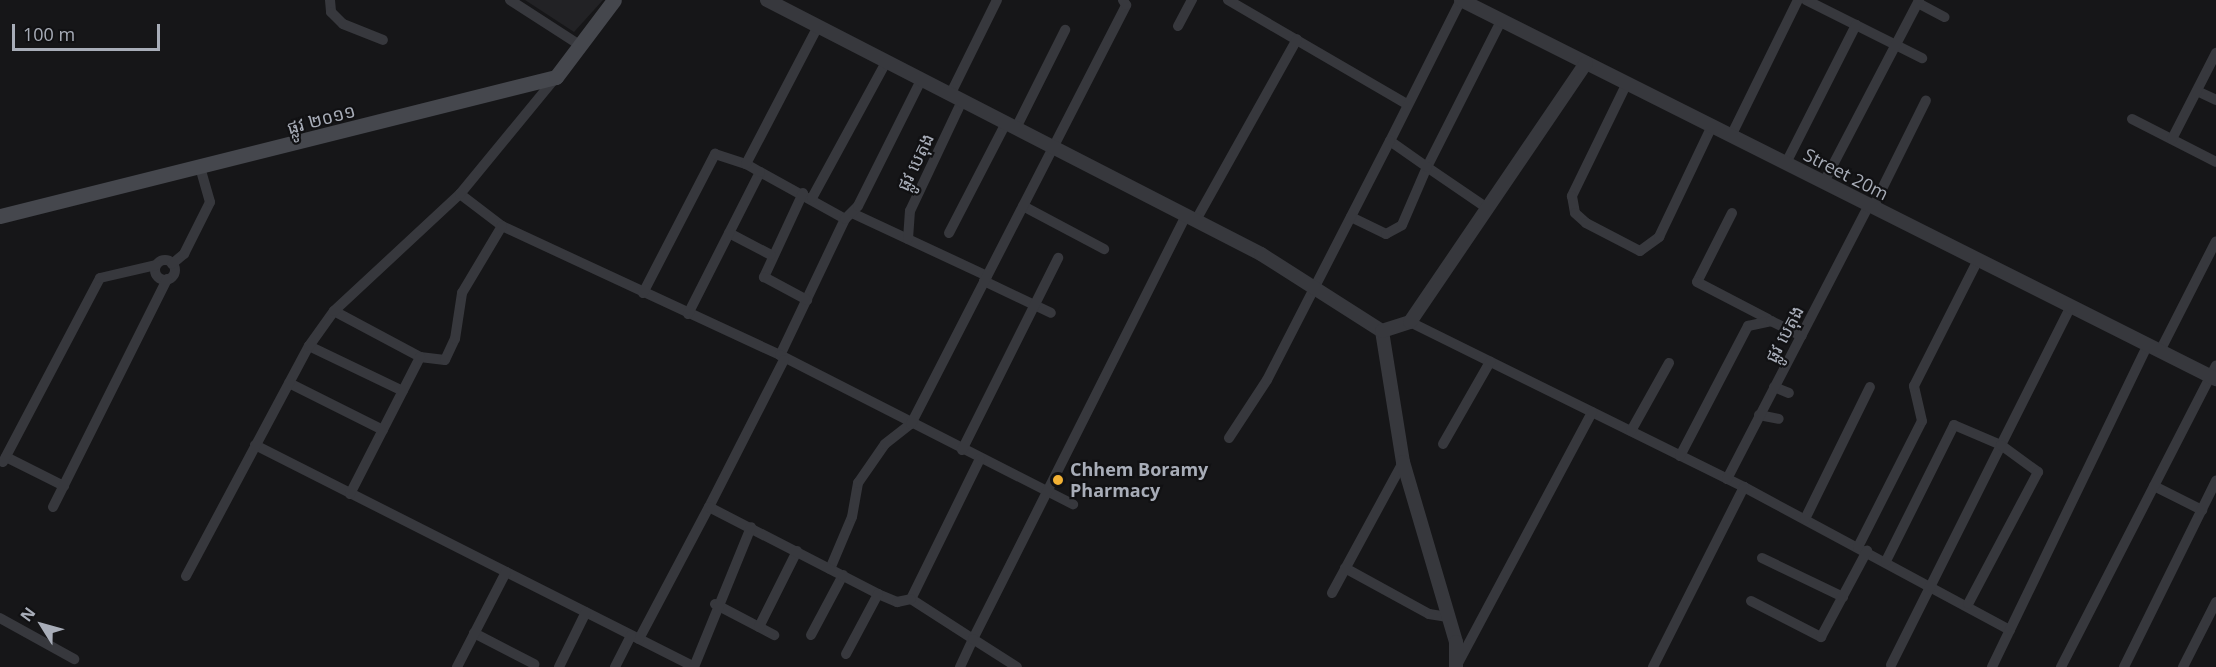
<!DOCTYPE html>
<meta charset="utf-8">
<style>
body{margin:0}
#map{position:relative;width:2216px;height:667px;overflow:hidden;background:#161618;font-family:"Open Sans","Noto Sans Khmer",sans-serif}
div>[style]{position:absolute}
[style*='--x']{left:calc(var(--x)*1px);top:calc(var(--y)*1px);width:calc(var(--w)*1px);rotate:calc(var(--a)*1deg)}
.built>*{inset:0;background:#222225}
.minor>*{height:10px;margin:-5px;padding:0 5px;transform-origin:5px;border-radius:5px;background:#37383d}
.minor>.ring{margin:-5px;padding:0;box-sizing:content-box;background:none;border:10px solid #37383d;border-radius:50%}
.tertiary>*{height:14px;margin:-7px;padding:0 7px;transform-origin:7px;border-radius:7px;background:#37383d}
.secondary>*{height:15px;margin:-7.5px;padding:0 7.5px;transform-origin:7.5px;border-radius:7.5px;background:#45474d}
.dots>*{width:16px;height:16px;translate:-50% -50%;box-sizing:border-box;border:3px solid #111113;border-radius:50%}
span{translate:-50% -50%;white-space:nowrap;text-align:center;line-height:1.15;-webkit-text-stroke:4.5px #111113;paint-order:stroke}
.street-label{font-size:18px;color:#a8adb8}
.poi-label{font-size:18px;color:#a8adb8;font-weight:700}
.left{translate:0 -50%;text-align:left}
.north{position:absolute;left:12px;top:595px;width:60px;height:60px;-webkit-text-stroke:4px #111113;paint-order:stroke;rotate:307deg;font-size:16px;font-weight:700;line-height:24px;text-align:center;color:#a8adb8}
.north::after{content:'';display:block;margin:auto;width:21px;height:27px;background:#a8adb8;clip-path:polygon(50% 0,100% 100%,50% 72%,0 100%)}
.scale{position:absolute;left:12px;top:24px;width:148px;height:27px;box-sizing:border-box;border:3px solid #a8adb8;border-top:0;padding-left:8px;font-size:18px;line-height:21px;white-space:nowrap;color:#a8adb8;-webkit-text-stroke:4px #111113;paint-order:stroke}
</style>
<div id="map">
<div class="built">
<i style="clip-path:polygon(525px 0,603px 0,574px 32px)"></i>
</div>
<div class="minor">
<i style="--x:330;--y:0;--w:12;--a:85"></i>
<i style="--x:331;--y:12;--w:17;--a:45"></i>
<i style="--x:343;--y:24;--w:43;--a:21.8"></i>
<i style="--x:510;--y:0;--w:85;--a:32.9"></i>
<i style="--x:1228;--y:0;--w:205;--a:30.2"></i>
<i style="--x:1806;--y:0;--w:130;--a:26.6"></i>
<i style="--x:1918;--y:3;--w:30;--a:28"></i>
<i style="--x:1178;--y:26;--w:30;--a:-62"></i>
<i style="--x:1627;--y:83;--w:126;--a:116"></i>
<i style="--x:1572;--y:196;--w:17;--a:80"></i>
<i style="--x:1575;--y:213;--w:15;--a:42"></i>
<i style="--x:1586;--y:223;--w:61;--a:27.4"></i>
<i style="--x:1640;--y:251;--w:24;--a:-36"></i>
<i style="--x:1659;--y:237;--w:123;--a:-64.5"></i>
<i style="--x:2197;--y:91;--w:21;--a:25"></i>
<i style="--x:950;--y:95;--w:106;--a:-63.7"></i>
<i style="--x:2132;--y:119;--w:94;--a:27.1"></i>
<i style="--x:1016;--y:128;--w:110;--a:-63.4"></i>
<i style="--x:1731;--y:136;--w:152;--a:-63.8"></i>
<i style="--x:2172;--y:139;--w:97;--a:-62.9"></i>
<i style="--x:1786;--y:163;--w:155;--a:-63.1"></i>
<i style="--x:760;--y:172;--w:97;--a:28.9"></i>
<i style="--x:845;--y:219;--w:151;--a:115.5"></i>
<i style="--x:1824;--y:182;--w:205;--a:-62.4"></i>
<i style="--x:803;--y:193;--w:93;--a:114.9"></i>
<i style="--x:764;--y:277;--w:49;--a:28.1"></i>
<i style="--x:460;--y:194;--w:53;--a:37.3"></i>
<i style="--x:502;--y:226;--w:306;--a:24.9"></i>
<i style="--x:780;--y:355;--w:329;--a:27"></i>
<i style="--x:812;--y:198;--w:155;--a:-61.4"></i>
<i style="--x:1023;--y:206;--w:92;--a:28"></i>
<i style="--x:1873;--y:207;--w:119;--a:-63.6"></i>
<i style="--x:1487;--y:208;--w:73;--a:-145.7"></i>
<i style="--x:1427;--y:167;--w:164;--a:-63.1"></i>
<i style="--x:852;--y:213;--w:149;--a:25"></i>
<i style="--x:1732;--y:213;--w:77;--a:116.9"></i>
<i style="--x:1697;--y:282;--w:80;--a:27.5"></i>
<i style="--x:1351;--y:217;--w:39;--a:26"></i>
<i style="--x:1386;--y:234;--w:18;--a:-29"></i>
<i style="--x:1402;--y:225;--w:63;--a:-66.7"></i>
<i style="--x:1427;--y:167;--w:45;--a:-144.9"></i>
<i style="--x:1390;--y:141;--w:158;--a:-63.3"></i>
<i style="--x:845;--y:219;--w:18;--a:-45"></i>
<i style="--x:858;--y:206;--w:141;--a:-63.4"></i>
<i style="--x:1196;--y:220;--w:207;--a:-60.8"></i>
<i style="--x:729;--y:233;--w:47;--a:27.6"></i>
<i style="--x:949;--y:233;--w:124;--a:-62.6"></i>
<i style="--x:908;--y:239;--w:28;--a:-86"></i>
<i style="--x:910;--y:211;--w:122;--a:-64.7"></i>
<i class="ring" style="left:155px;top:260px;width:10px;height:10px"></i>
<i style="--x:172;--y:264;--w:16;--a:-40"></i>
<i style="--x:184;--y:254;--w:58;--a:-63.4"></i>
<i style="--x:210;--y:202;--w:35;--a:-106"></i>
<i style="--x:984;--y:281;--w:74;--a:25.5"></i>
<i style="--x:643;--y:293;--w:157;--a:-62.6"></i>
<i style="--x:715;--y:154;--w:33;--a:18"></i>
<i style="--x:334;--y:311;--w:98;--a:28.1"></i>
<i style="--x:420;--y:357;--w:25;--a:7"></i>
<i style="--x:445;--y:360;--w:23;--a:-65"></i>
<i style="--x:455;--y:339;--w:47;--a:-81.3"></i>
<i style="--x:462;--y:293;--w:78;--a:-59.2"></i>
<i style="--x:688;--y:314;--w:159;--a:-63.1"></i>
<i style="--x:760;--y:172;--w:16;--a:-150"></i>
<i style="--x:746;--y:164;--w:156;--a:-62.4"></i>
<i style="--x:1410;--y:322;--w:373;--a:26.3"></i>
<i style="--x:1744;--y:487;--w:302;--a:28.3"></i>
<i style="--x:309;--y:346;--w:104;--a:25.6"></i>
<i style="--x:2160;--y:351;--w:123;--a:-63"></i>
<i style="--x:289;--y:383;--w:105;--a:26.6"></i>
<i style="--x:1774;--y:387;--w:16;--a:22"></i>
<i style="--x:1759;--y:415;--w:20;--a:11"></i>
<i style="--x:1631;--y:431;--w:78;--a:-60.8"></i>
<i style="--x:1229;--y:438;--w:69;--a:-56.8"></i>
<i style="--x:1267;--y:380;--w:269;--a:-62.8"></i>
<i style="--x:1443;--y:444;--w:95;--a:-60.2"></i>
<i style="--x:255;--y:445;--w:492;--a:26.8"></i>
<i style="--x:962;--y:450;--w:215;--a:-63.4"></i>
<i style="--x:1680;--y:456;--w:147;--a:-62.4"></i>
<i style="--x:1748;--y:326;--w:24;--a:-12"></i>
<i style="--x:1771;--y:321;--w:34;--a:26"></i>
<i style="--x:6;--y:457;--w:65;--a:26.6"></i>
<i style="--x:3;--y:462;--w:208;--a:-62.2"></i>
<i style="--x:100;--y:278;--w:57;--a:-13.1"></i>
<i style="--x:1727;--y:479;--w:309;--a:-62.6"></i>
<i style="--x:2154;--y:486;--w:54;--a:26.6"></i>
<i style="--x:350;--y:494;--w:154;--a:-62.9"></i>
<i style="--x:53;--y:507;--w:255;--a:-63.4"></i>
<i style="--x:709;--y:507;--w:165;--a:-63"></i>
<i style="--x:1805;--y:519;--w:147;--a:-63.8"></i>
<i style="--x:1858;--y:547;--w:141;--a:-63.1"></i>
<i style="--x:1922;--y:421;--w:36;--a:-103"></i>
<i style="--x:1914;--y:386;--w:141;--a:-63.1"></i>
<i style="--x:1762;--y:558;--w:90;--a:25.7"></i>
<i style="--x:1886;--y:561;--w:152;--a:-63.4"></i>
<i style="--x:1954;--y:425;--w:51;--a:23.1"></i>
<i style="--x:2001;--y:445;--w:156;--a:-63.3"></i>
<i style="--x:1345;--y:568;--w:96;--a:28.7"></i>
<i style="--x:1429;--y:614;--w:19;--a:9"></i>
<i style="--x:830;--y:569;--w:56;--a:-67.1"></i>
<i style="--x:852;--y:517;--w:35;--a:-80"></i>
<i style="--x:858;--y:483;--w:47;--a:-55.3"></i>
<i style="--x:885;--y:444;--w:33;--a:-38"></i>
<i style="--x:911;--y:424;--w:471;--a:-62.8"></i>
<i style="--x:1126;--y:5;--w:6;--a:-121"></i>
<i style="--x:186;--y:576;--w:261;--a:-61.9"></i>
<i style="--x:309;--y:346;--w:43;--a:-54.5"></i>
<i style="--x:334;--y:311;--w:172;--a:-42.9"></i>
<i style="--x:460;--y:194;--w:151;--a:-50.6"></i>
<i style="--x:1332;--y:593;--w:149;--a:-61.5"></i>
<i style="--x:911;--y:599;--w:74;--a:32.8"></i>
<i style="--x:973;--y:639;--w:474;--a:-63.3"></i>
<i style="--x:911;--y:599;--w:156;--a:-63.8"></i>
<i style="--x:1751;--y:601;--w:79;--a:27.2"></i>
<i style="--x:1821;--y:637;--w:98;--a:-61.9"></i>
<i style="--x:715;--y:604;--w:67;--a:27.7"></i>
<i style="--x:0;--y:618;--w:85;--a:29"></i>
<i style="--x:759;--y:627;--w:85;--a:-63.4"></i>
<i style="--x:474;--y:633;--w:68;--a:27.3"></i>
<i style="--x:811;--y:635;--w:68;--a:-61.9"></i>
<i style="--x:639;--y:639;--w:149;--a:-62.1"></i>
<i style="--x:709;--y:507;--w:190;--a:27.2"></i>
<i style="--x:878;--y:594;--w:21;--a:23"></i>
<i style="--x:897;--y:602;--w:14;--a:-12"></i>
<i style="--x:846;--y:654;--w:68;--a:-61.9"></i>
<i style="--x:1891;--y:665;--w:246;--a:-63.4"></i>
<i style="--x:2001;--y:445;--w:46;--a:36.1"></i>
<i style="--x:2038;--y:472;--w:149;--a:117.9"></i>
<i style="--x:457;--y:667;--w:107;--a:-62.7"></i>
<i style="--x:559;--y:667;--w:61;--a:-63.9"></i>
<i style="--x:615;--y:667;--w:35;--a:-63"></i>
<i style="--x:694;--y:667;--w:151;--a:-67.8"></i>
<i style="--x:960;--y:667;--w:31;--a:-65"></i>
<i style="--x:973;--y:639;--w:52;--a:32.5"></i>
<i style="--x:1456;--y:667;--w:289;--a:-61.9"></i>
<i style="--x:1653;--y:667;--w:202;--a:-63.2"></i>
<i style="--x:1992;--y:667;--w:358;--a:-64.2"></i>
<i style="--x:2061;--y:667;--w:339;--a:-62.8"></i>
<i style="--x:2124;--y:667;--w:208;--a:-63.7"></i>
<i style="--x:2183;--y:667;--w:73;--a:-63.1"></i>
</div>
<div class="tertiary">
<i style="--x:767;--y:0;--w:555;--a:27.21"></i>
<i style="--x:1261;--y:254;--w:143;--a:32.5"></i>
<i style="--x:1382;--y:331;--w:133;--a:80.9"></i>
<i style="--x:1403;--y:462;--w:188;--a:73.6"></i>
<i style="--x:1456;--y:642;--w:25;--a:90"></i>
<i style="--x:1461;--y:0;--w:845;--a:26.66"></i>
<i style="--x:1382;--y:331;--w:29;--a:-18"></i>
<i style="--x:1410;--y:322;--w:313;--a:-55.8"></i>
</div>
<div class="secondary">
<i style="--x:0;--y:216;--w:573;--a:-14.04"></i>
<i style="--x:556;--y:77;--w:96;--a:-53"></i>
</div>
<div class="dots">
<i style="left:1058px;top:480px;background:#f2b134"></i>
</div>
<div class="street-label">
<span style="left:321px;top:119px;rotate:-15deg">ផ្លូវ ២០១១</span>
<span style="left:915px;top:162px;rotate:-64deg">ផ្លូវ បេតុង</span>
<span style="left:1846px;top:174px;rotate:27deg">Street 20m</span>
<span style="left:1784px;top:334px;rotate:-62deg">ផ្លូវ បេតុង</span>
</div>
<div class="poi-label">
<span class="left" style="left:1070px;top:480px">Chhem Boramy<br>Pharmacy</span>
</div>
<div class="north">N</div>
<div class="scale">100 m</div>
</div>
